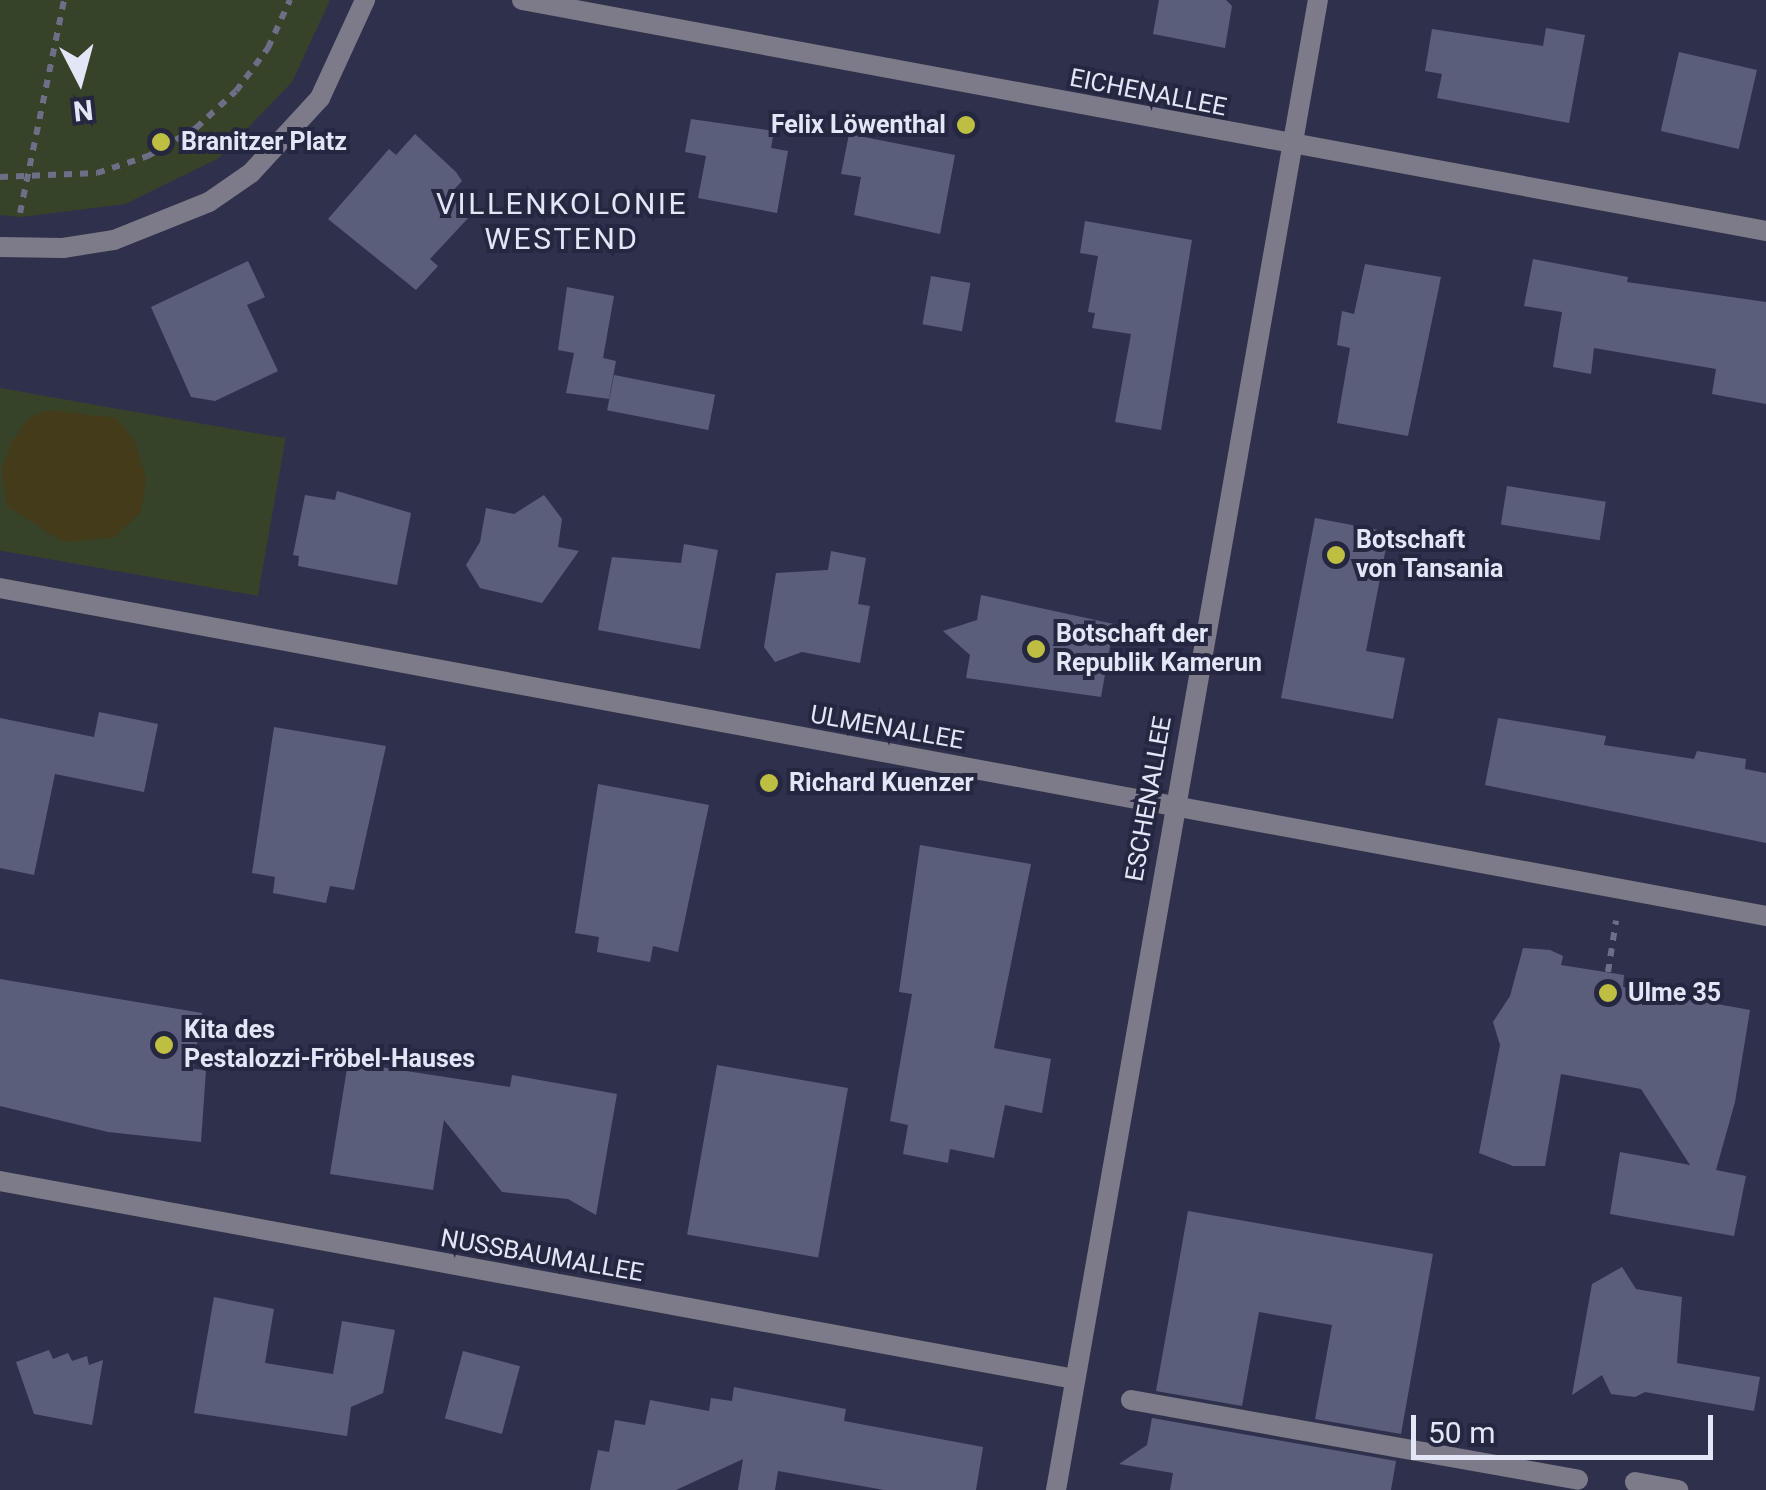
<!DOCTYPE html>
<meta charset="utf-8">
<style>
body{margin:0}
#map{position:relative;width:1766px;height:1490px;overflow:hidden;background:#2f314c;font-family:Roboto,sans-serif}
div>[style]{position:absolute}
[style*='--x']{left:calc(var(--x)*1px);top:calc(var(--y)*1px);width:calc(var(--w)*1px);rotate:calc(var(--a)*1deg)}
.green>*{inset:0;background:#374328;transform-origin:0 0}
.sand>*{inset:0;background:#443b1b}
.building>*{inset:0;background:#5b5e7b;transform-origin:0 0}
.path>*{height:6px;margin-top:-3px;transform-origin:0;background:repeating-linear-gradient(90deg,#6d6f87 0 8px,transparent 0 16px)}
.lane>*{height:20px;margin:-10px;padding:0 10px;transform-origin:10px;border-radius:10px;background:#7d7a8a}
.street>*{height:20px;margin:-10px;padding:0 10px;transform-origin:10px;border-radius:10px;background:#7d7a8a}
.dots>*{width:28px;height:28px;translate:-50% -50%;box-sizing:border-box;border:5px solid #252741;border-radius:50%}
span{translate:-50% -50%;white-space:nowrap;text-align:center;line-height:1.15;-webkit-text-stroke:8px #252741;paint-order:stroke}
.street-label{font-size:25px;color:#e3e6f7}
.poi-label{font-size:25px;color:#e3e6f7;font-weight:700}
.right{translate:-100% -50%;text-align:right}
.left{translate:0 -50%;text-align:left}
.quarter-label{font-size:30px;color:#e3e6f7;letter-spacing:2.5px}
.north{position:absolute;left:30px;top:30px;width:100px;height:100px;-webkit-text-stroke:8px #252741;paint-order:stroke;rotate:174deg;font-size:28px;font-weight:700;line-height:40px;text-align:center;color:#e3e6f7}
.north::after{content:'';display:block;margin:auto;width:35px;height:45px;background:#e3e6f7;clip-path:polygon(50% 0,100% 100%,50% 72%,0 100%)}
.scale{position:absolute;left:1411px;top:1415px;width:302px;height:45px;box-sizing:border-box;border:5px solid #e3e6f7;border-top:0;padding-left:12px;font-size:30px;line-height:35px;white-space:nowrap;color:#e3e6f7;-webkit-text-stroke:8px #252741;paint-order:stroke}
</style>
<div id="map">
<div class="green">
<i style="clip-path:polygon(0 0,330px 0,292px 82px,219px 158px,125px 204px,21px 217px,0 215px)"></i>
<i style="left:0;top:388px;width:290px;height:160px;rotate:10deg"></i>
</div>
<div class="sand">
<i style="clip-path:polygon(47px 410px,116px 418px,134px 440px,146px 477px,141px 512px,115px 537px,63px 542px,7px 506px,2px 469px,11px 443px,29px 418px)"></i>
</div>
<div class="building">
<i style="clip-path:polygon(1159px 0,1226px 0,1232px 6px,1225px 48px,1153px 34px)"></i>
<i style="clip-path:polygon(1546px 28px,1585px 35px,1569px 123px,1437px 98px,1442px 74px,1425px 71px,1432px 29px,1543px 46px)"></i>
<i style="left:1679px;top:52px;width:80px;height:81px;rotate:13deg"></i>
<i style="clip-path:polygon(691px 119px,774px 131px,771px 148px,788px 151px,777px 213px,698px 198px,706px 156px,685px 152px)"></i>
<i style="clip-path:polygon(415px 134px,456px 172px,462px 181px,448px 196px,470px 216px,430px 259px,438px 266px,416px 290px,328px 219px,389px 149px,396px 155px)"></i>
<i style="clip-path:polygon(849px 134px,955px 155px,940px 234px,854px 215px,861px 177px,841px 174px)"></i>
<i style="clip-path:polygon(1085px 221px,1192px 240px,1161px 430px,1115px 422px,1131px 334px,1092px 328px,1095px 313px,1088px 312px,1098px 256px,1080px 253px)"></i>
<i style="clip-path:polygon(1533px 259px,1628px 277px,1627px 282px,1766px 302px,1766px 404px,1712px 394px,1716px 369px,1594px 348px,1591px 374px,1553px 367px,1562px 312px,1524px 306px)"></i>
<i style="clip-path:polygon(248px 261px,265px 297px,247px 305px,278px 371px,215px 401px,191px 397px,151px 307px)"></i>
<i style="clip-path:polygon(1365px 264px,1441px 277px,1408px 436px,1337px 423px,1350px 348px,1337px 345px,1342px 311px,1354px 314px)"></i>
<i style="left:931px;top:276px;width:40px;height:49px;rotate:10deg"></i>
<i style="clip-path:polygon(567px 287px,614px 296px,603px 358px,616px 361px,609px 399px,566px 393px,574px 353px,558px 350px)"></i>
<i style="left:614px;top:375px;width:103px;height:36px;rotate:11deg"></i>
<i style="left:1507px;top:486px;width:100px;height:39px;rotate:9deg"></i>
<i style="clip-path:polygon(337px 491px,411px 513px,397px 585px,298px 566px,299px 556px,293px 555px,305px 495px,335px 500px)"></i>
<i style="clip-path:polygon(544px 495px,562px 519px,558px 547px,579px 551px,542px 603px,480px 588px,466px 565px,480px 542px,486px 508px,514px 514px)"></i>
<i style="clip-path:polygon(1315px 518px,1389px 532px,1366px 651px,1405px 658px,1393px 719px,1281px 698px)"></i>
<i style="clip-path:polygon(684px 544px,718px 550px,700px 649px,598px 630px,612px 557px,681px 563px)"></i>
<i style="clip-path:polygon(831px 551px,866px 558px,858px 604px,870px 606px,860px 663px,802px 652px,775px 662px,764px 647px,776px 573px,828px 570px)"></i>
<i style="clip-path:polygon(981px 595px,1114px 624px,1101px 697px,966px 678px,970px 655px,943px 631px,977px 620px)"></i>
<i style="clip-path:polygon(99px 712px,158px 724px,144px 792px,55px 774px,34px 875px,0 868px,0 718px,94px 737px)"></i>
<i style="clip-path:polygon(1498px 718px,1606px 736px,1604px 745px,1694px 759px,1697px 751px,1746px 759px,1745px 769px,1766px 773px,1766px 843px,1485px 785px)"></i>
<i style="clip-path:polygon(274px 727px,386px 746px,354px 890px,330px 886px,326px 903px,273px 893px,275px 877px,252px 873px)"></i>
<i style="clip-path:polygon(598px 784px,709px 805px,678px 952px,653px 946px,650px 962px,597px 952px,599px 937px,575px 933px)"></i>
<i style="clip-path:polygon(920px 845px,1031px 864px,994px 1048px,1051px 1059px,1042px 1113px,1005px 1105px,994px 1158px,950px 1149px,948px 1163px,903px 1154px,908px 1125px,890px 1121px,912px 994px,899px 992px)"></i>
<i style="clip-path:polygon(1523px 948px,1550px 950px,1563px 956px,1561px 965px,1624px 975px,1623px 987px,1750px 1010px,1735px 1102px,1716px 1170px,1746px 1176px,1734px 1236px,1610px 1214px,1620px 1152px,1690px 1165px,1641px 1089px,1561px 1074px,1545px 1166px,1513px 1166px,1479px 1153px,1500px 1045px,1493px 1022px,1510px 996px)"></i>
<i style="clip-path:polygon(0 979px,202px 1013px,193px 1069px,206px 1070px,201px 1142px,108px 1132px,0 1106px)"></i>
<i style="clip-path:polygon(348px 1062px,510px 1087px,512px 1075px,617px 1094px,596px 1215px,568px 1199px,502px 1192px,444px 1120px,433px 1190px,330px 1174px)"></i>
<i style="left:717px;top:1065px;width:133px;height:172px;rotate:10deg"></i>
<i style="clip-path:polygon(1188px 1211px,1433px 1254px,1401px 1434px,1315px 1419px,1332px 1325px,1259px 1312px,1242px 1406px,1156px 1391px)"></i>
<i style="clip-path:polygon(1622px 1267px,1636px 1289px,1682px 1297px,1677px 1363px,1760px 1377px,1754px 1411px,1645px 1392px,1635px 1397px,1611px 1394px,1602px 1375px,1572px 1395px,1592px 1284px)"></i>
<i style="clip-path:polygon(214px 1297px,274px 1309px,265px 1363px,333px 1374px,342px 1321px,395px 1330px,383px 1393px,351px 1407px,347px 1436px,194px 1413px)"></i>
<i style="clip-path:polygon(49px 1350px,53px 1359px,68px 1353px,72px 1361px,87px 1356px,89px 1365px,103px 1360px,92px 1425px,34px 1414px,16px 1362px)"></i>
<i style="left:463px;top:1351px;width:59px;height:70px;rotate:15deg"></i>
<i style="clip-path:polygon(734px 1387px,846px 1409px,844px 1421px,983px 1447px,976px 1490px,884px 1490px,778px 1471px,775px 1490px,738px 1490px,743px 1459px,676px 1490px,590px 1490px,598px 1450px,609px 1452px,615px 1420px,645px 1425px,650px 1400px,709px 1411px,711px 1398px,732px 1401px)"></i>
<i style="clip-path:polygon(1152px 1418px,1396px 1461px,1391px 1490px,1170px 1490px,1173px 1473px,1119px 1464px,1147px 1445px)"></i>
</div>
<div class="path">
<i style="--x:0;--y:177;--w:97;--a:-2.4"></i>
<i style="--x:97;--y:173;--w:54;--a:-18.4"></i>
<i style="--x:148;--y:156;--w:56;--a:-30.3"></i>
<i style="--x:196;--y:128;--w:54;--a:-42.8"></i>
<i style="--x:236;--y:91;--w:54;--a:-53.3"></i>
<i style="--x:268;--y:48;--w:53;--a:-65.4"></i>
<i style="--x:20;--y:213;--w:217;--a:-78.3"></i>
<i style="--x:1608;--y:972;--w:52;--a:-81.1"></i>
</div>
<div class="lane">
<i style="--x:1131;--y:1400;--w:454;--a:10.1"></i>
</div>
<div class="street">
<i style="--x:522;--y:0;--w:1265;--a:10.52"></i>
<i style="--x:0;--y:247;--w:63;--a:0.9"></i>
<i style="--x:63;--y:248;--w:52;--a:-8.9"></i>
<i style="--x:114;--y:240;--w:102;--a:-21.8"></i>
<i style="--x:209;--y:202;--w:51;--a:-34.6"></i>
<i style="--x:251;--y:173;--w:102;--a:-47.4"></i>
<i style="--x:320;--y:98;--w:108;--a:-65.3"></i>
<i style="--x:0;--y:588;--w:1796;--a:10.52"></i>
<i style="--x:0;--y:1181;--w:1093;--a:10.44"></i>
<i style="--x:1635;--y:1482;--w:44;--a:10.5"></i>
<i style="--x:1056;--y:1490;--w:1513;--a:-80.03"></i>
</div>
<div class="dots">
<i style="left:966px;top:125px;background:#bebe42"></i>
<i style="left:161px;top:142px;background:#bebe42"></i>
<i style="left:1336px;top:555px;background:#bebe42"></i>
<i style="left:1036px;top:649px;background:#bebe42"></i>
<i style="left:769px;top:783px;background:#bebe42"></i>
<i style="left:1608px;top:993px;background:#bebe42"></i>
<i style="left:164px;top:1045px;background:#bebe42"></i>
</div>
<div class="street-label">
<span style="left:1148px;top:93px;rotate:11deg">EICHENALLEE</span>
<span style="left:887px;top:728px;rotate:10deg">ULMENALLEE</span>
<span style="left:1149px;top:799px;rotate:-80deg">ESCHENALLEE</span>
<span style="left:542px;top:1256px;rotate:10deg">NUSSBAUMALLEE</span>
</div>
<div class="poi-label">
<span class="right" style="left:946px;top:125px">Felix Löwenthal</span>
<span class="left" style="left:181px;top:142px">Branitzer Platz</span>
<span class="left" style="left:1356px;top:555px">Botschaft<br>von Tansania</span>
<span class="left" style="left:1056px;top:649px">Botschaft der<br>Republik Kamerun</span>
<span class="left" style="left:789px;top:783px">Richard Kuenzer</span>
<span class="left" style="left:1628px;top:993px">Ulme 35</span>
<span class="left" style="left:184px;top:1045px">Kita des<br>Pestalozzi-Fröbel-Hauses</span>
</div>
<div class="quarter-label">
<span style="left:562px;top:221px">VILLENKOLONIE<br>WESTEND</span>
</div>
<div class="north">N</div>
<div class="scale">50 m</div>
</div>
